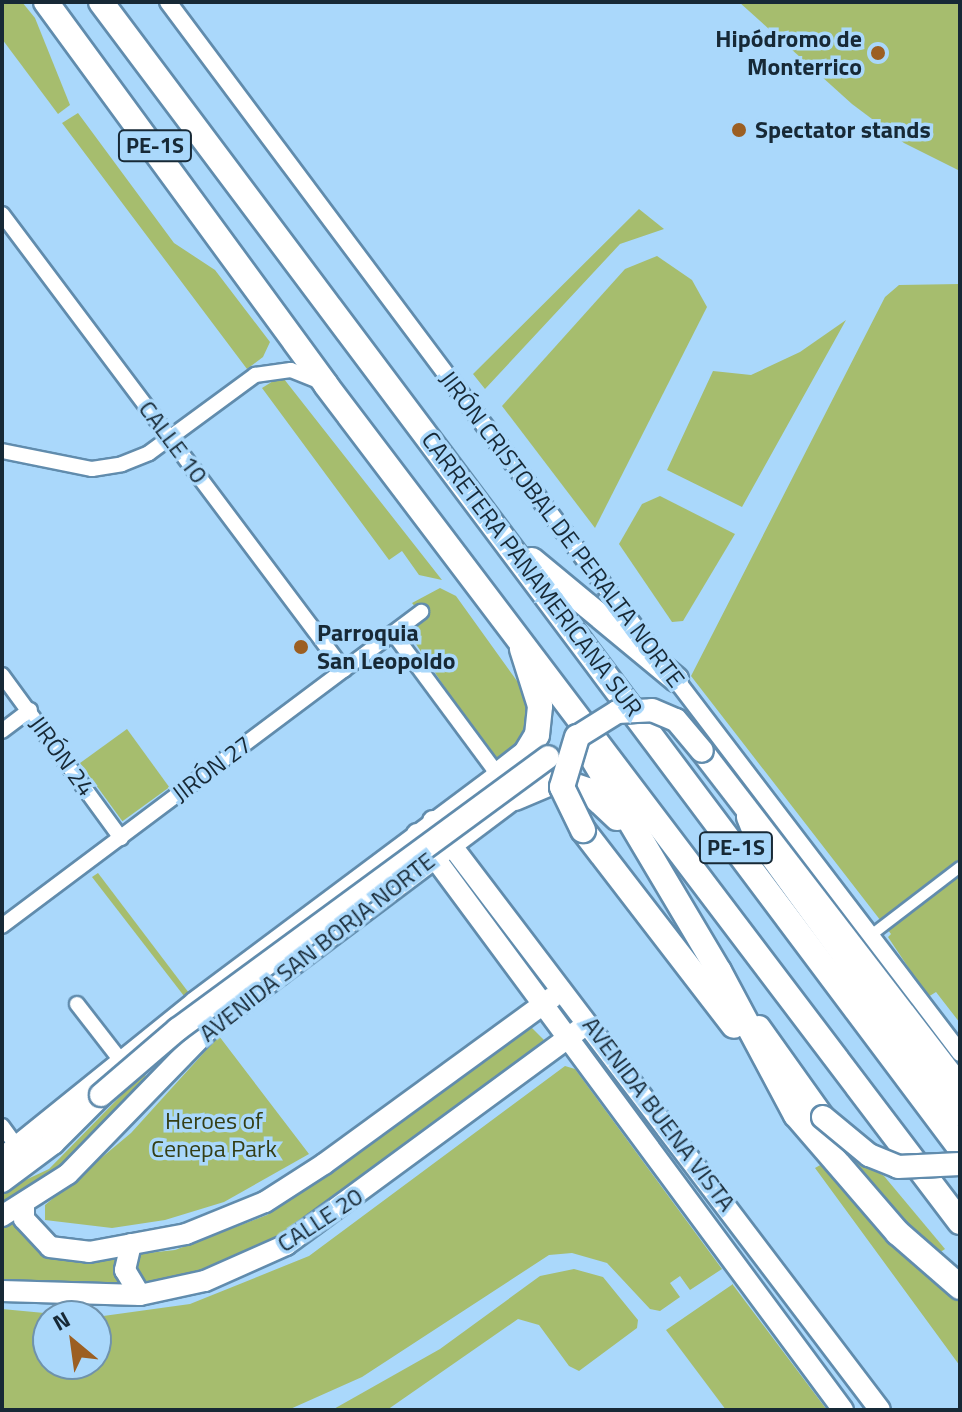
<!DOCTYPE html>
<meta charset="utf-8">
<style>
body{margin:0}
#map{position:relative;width:962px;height:1412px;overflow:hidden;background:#aad8fb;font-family:"Titillium Web",sans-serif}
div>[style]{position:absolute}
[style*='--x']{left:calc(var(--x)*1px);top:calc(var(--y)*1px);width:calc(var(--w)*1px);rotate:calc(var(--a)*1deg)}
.green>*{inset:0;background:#a6bd6e;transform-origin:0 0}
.roads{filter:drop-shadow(2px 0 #618cad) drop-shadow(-2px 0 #618cad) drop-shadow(0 2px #618cad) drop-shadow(0 -2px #618cad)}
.pedestrian>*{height:10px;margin:-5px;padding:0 5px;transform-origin:5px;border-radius:5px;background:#fff}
.minor>*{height:14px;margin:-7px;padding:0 7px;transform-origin:7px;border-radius:7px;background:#fff}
.tertiary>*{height:16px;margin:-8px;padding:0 8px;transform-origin:8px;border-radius:8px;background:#fff}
.secondary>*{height:20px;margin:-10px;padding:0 10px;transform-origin:10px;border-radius:10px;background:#fff}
.primary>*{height:22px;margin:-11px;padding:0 11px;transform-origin:11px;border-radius:11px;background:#fff}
.motorway>*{height:24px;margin:-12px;padding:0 12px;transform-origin:12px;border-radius:12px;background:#fff}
.bridges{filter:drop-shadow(2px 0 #618cad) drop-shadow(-2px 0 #618cad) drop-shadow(0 2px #618cad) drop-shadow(0 -2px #618cad)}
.primary-bridge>*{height:22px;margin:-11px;padding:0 11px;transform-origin:11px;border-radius:11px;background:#fff}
.motorway-bridge>*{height:24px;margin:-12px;padding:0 12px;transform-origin:12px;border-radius:12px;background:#fff}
.dots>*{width:22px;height:22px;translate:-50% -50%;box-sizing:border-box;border:4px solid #aad8fb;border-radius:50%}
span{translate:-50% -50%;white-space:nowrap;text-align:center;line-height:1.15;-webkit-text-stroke:7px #aad8fb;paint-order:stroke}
.shield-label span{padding:2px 6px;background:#aad8fb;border:2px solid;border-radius:6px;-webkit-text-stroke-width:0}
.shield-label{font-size:22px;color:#172936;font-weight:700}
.poi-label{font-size:24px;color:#172936;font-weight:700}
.right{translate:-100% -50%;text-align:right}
.left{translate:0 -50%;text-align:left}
.street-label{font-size:24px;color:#172936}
.park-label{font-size:24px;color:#343e15}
.frame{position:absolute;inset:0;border:4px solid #172936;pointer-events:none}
.north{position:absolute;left:32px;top:1300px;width:80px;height:80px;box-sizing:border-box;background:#aad8fb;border:2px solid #6f92ac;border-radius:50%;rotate:331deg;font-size:22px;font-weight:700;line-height:32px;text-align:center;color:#172936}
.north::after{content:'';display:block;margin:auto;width:28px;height:36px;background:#9c5f22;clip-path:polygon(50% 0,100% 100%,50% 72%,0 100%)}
</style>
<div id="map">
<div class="green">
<i style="clip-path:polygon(2px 2px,22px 2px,35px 18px,70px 105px,58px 114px,2px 39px)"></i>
<i style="clip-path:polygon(739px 2px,960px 2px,960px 171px,904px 143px,852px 104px)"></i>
<i style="clip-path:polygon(78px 113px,174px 243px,215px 270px,270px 342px,263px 357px,247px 369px,62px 123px)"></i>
<i style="clip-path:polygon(639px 209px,664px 229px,620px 244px,485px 389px,473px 374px)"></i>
<i style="clip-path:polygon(657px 256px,692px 280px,707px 307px,595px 528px,502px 406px,625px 269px)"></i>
<i style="clip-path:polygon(960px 284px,960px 1023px,936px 992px,928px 997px,888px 937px,891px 934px,691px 676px,885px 297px,899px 285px)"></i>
<i style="clip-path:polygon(846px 320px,742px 507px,667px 470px,713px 371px,751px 375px,800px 352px)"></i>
<i style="clip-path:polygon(278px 378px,284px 379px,442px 580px,419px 575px,402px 551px,389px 560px,262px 388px)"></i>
<i style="clip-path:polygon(660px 496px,735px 534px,683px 621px,672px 622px,619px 544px,642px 504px)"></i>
<i style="clip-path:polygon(440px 588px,456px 596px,530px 699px,529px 729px,503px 764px,493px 760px,406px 629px,423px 617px,412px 603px)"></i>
<i style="left:127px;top:729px;width:72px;height:58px;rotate:54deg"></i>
<i style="clip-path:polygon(98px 873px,189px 993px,184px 996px,92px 877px)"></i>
<i style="clip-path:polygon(527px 1023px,544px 1040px,421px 1139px,284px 1237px,206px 1272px,143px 1287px,2px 1286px,2px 1225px,19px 1219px,84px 1260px,175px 1250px,267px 1215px)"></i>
<i style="clip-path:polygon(219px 1036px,309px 1154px,224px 1202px,165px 1220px,112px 1228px,45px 1220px,45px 1205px,131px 1133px)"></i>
<i style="clip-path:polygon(565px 1066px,575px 1069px,722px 1269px,690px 1290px,680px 1276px,670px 1283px,680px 1297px,660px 1311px,650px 1309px,607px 1263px,572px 1253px,549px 1255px,362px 1377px,288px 1410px,2px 1410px,2px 1309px,76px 1316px,48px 1316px,48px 1364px,96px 1364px,96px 1317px,190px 1304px,309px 1256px)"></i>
<i style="clip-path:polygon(149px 1067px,142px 1084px,68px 1169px,2px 1209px,2px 1191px,49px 1169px)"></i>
<i style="clip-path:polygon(833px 1145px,884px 1176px,945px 1249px,933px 1257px)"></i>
<i style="clip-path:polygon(822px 1164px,878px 1226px,960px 1296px,960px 1366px,815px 1168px)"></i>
<i style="clip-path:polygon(574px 1269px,603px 1277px,638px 1320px,637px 1328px,579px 1371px,569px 1366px,539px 1325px,518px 1319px,387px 1410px,332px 1410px,440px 1349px,540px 1276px)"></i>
<i style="clip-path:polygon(733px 1284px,733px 1285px,827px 1410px,726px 1410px,666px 1330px)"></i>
</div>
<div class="roads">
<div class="pedestrian">
<i style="--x:870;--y:936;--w:113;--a:-37.5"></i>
</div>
<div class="minor">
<i style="--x:2;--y:214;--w:570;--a:53.13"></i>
<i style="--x:2;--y:451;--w:92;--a:11.3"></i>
<i style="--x:92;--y:469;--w:30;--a:-9"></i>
<i style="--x:122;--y:464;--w:29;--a:-22"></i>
<i style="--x:149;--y:453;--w:132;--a:-36.3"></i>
<i style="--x:255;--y:375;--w:36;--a:-8"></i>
<i style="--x:291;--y:370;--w:31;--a:22"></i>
<i style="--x:393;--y:633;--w:177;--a:53.5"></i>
<i style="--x:2;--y:675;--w:202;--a:53.9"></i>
<i style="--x:2;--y:731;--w:35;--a:-37"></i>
<i style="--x:2;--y:926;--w:524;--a:-36.85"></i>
<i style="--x:77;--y:1004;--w:73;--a:52.2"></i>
<i style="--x:2;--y:1126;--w:27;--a:54"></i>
</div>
<div class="tertiary">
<i style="--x:168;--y:2;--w:810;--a:53.23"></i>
<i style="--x:670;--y:672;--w:479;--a:52.7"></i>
</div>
<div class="secondary">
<i style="--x:433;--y:821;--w:739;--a:52.8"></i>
<i style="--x:417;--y:834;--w:716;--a:53.51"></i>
<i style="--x:2;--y:1158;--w:248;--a:-38.9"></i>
<i style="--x:195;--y:1002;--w:379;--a:-36.8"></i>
<i style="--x:24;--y:1205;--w:14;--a:90"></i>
<i style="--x:24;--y:1219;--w:38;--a:47"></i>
<i style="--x:50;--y:1247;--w:39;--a:7"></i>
<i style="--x:89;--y:1252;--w:99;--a:-10.5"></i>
<i style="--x:186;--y:1234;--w:85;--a:-22.1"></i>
<i style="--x:265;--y:1202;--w:70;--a:-32.8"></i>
<i style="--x:324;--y:1164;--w:283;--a:-36.1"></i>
<i style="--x:2;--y:1216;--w:78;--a:-32.5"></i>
<i style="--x:68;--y:1174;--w:209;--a:-45.8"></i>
<i style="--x:214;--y:1024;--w:376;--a:-36.9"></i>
<i style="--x:131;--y:1244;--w:27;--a:103"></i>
<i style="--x:125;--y:1270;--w:29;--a:59"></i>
<i style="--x:2;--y:1291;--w:138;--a:1.7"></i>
<i style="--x:140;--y:1295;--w:66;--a:-12.2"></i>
<i style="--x:205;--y:1281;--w:89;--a:-24"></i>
<i style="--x:286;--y:1245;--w:363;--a:-36.3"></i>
</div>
<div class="primary">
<i style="--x:702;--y:751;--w:423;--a:52.4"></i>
<i style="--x:759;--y:1027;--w:110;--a:54.6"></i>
<i style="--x:2;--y:1181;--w:64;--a:-36.7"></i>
<i style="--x:53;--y:1143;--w:68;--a:-45"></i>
</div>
<div class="motorway">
<i style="--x:46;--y:2;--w:474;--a:53.8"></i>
<i style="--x:326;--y:385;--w:1050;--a:52.86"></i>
<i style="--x:101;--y:2;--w:1432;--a:53.15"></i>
<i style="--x:532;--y:560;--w:187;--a:39.6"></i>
<i style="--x:580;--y:737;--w:272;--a:59.3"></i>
<i style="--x:719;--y:971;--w:163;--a:61.9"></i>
<i style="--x:796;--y:1115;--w:156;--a:49.2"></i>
<i style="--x:898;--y:1233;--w:82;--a:41.1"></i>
<i style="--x:498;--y:775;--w:36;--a:-38"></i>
<i style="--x:526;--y:753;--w:21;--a:-59"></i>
<i style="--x:537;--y:735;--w:29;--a:-84"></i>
<i style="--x:540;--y:706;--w:60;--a:-107.5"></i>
<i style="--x:515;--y:798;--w:36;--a:-23"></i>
<i style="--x:548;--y:784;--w:19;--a:-3"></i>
<i style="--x:567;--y:783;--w:21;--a:19"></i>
<i style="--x:587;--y:790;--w:41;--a:43"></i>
<i style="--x:749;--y:817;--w:18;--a:68"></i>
<i style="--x:756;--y:834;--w:346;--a:53.9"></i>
<i style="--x:583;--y:830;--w:247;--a:52.4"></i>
</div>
</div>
<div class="bridges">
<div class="primary-bridge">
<i style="--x:577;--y:737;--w:47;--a:-32"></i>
<i style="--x:617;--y:712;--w:35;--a:-3"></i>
<i style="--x:652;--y:710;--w:26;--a:23"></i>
<i style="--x:676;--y:720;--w:40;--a:50"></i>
<i style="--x:101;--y:1095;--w:101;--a:-40.6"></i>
<i style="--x:178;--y:1029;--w:459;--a:-36.3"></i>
<i style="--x:823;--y:1117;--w:60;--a:39.6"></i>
<i style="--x:869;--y:1155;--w:31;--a:22"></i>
<i style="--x:898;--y:1167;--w:62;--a:-2.8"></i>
</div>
<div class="motorway-bridge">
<i style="--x:577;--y:737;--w:52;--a:106.7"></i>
<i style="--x:562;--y:787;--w:48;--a:64"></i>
</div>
</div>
<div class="dots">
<i style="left:878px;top:53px;background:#9c5f22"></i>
<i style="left:739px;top:130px;background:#9c5f22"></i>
<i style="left:301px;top:647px;background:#9c5f22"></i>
</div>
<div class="shield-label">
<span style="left:155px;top:146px">PE-1S</span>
<span style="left:736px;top:848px">PE-1S</span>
</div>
<div class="poi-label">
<span class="right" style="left:862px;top:53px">Hipódromo de<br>Monterrico</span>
<span class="left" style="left:755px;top:130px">Spectator stands</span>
<span class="left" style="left:317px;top:647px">Parroquia<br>San Leopoldo</span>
</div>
<div class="street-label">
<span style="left:173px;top:442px;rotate:53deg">CALLE 10</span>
<span style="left:562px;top:529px;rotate:53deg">JIRÓN CRISTOBAL DE PERALTA NORTE</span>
<span style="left:532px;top:574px;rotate:53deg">CARRETERA PANAMERICANA SUR</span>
<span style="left:62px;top:756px;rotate:54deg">JIRÓN 24</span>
<span style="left:212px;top:769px;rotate:-37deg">JIRÓN 27</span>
<span style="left:317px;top:947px;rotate:-38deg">AVENIDA SAN BORJA NORTE</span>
<span style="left:659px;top:1114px;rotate:53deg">AVENIDA BUENA VISTA</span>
<span style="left:320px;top:1220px;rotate:-33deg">CALLE 20</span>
</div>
<div class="park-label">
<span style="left:214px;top:1135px">Heroes of<br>Cenepa Park</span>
</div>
<div class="frame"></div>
<div class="north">N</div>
</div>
